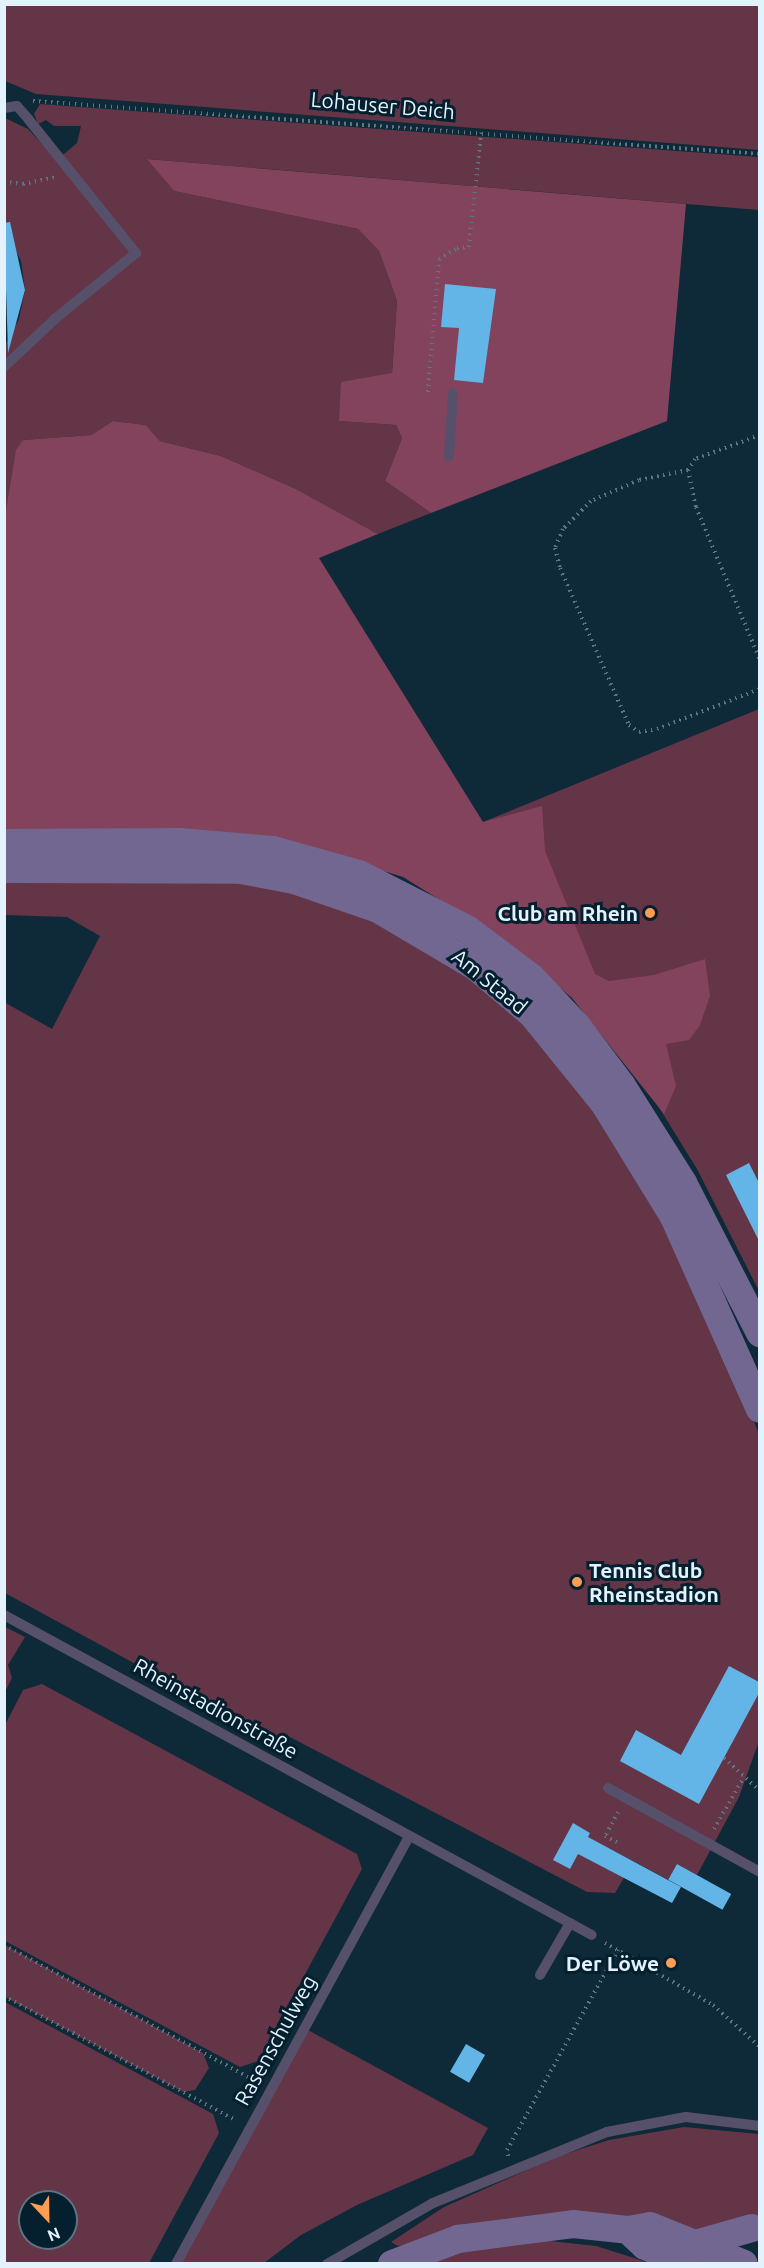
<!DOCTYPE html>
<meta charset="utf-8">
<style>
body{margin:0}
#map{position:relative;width:764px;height:2268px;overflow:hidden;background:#0e2938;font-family:Ubuntu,sans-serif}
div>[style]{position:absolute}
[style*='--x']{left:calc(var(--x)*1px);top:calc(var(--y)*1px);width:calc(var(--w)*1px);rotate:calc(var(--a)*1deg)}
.green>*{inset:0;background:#643447}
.forest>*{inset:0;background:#84435c}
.building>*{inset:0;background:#62b5e6;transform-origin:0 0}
.path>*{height:4px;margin-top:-2px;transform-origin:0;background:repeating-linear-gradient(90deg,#5e7582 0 1.5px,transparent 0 6px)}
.lane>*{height:10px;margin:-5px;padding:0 5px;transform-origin:5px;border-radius:5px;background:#57506a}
.secondary>*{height:28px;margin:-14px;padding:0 14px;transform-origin:14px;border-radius:14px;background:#726790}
.dots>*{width:16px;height:16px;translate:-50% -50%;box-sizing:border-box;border:3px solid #041f2e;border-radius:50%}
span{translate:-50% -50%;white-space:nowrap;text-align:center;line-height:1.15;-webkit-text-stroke:6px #041f2e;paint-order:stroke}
.street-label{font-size:21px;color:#e3f2fd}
.poi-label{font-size:21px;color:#e3f2fd;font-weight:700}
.right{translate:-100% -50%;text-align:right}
.left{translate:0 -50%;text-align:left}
.frame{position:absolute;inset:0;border:6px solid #e3f2fd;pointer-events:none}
.north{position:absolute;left:18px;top:2190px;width:60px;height:60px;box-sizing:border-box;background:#041f2e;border:2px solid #5d7381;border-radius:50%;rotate:158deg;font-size:16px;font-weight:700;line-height:24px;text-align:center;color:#e3f2fd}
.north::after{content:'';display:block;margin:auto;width:21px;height:27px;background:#fc9d53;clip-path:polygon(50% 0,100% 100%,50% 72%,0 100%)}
</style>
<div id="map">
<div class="green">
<i style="clip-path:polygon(4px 5px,759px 5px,759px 150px,36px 94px,5px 81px)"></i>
<i style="clip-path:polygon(40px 104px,759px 157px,759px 210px,148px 159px,174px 191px,358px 229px,379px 251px,397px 301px,392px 373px,340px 421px,396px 425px,402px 438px,385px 481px,431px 513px,378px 534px,296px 489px,221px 456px,160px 441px,146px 425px,113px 421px,91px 435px,23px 440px,5px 523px,5px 345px,19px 319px,25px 290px,21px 261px,5px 230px,5px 118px,28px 129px,57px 160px,77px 143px,81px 126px,54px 126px,46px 120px,38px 124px,34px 114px)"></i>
<i style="clip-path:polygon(759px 709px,759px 1291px,697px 1169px,483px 822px)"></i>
<i style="clip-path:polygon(5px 879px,243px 881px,306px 890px,457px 962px,569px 1066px,695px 1276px,759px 1434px,759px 1741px,739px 1797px,697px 1875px,677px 1864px,669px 1880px,614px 1851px,606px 1866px,625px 1876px,615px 1893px,587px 1892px,286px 1735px,281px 1743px,5px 1593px,4px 1002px,52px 1029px,100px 936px,67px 917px,5px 915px)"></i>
<i style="clip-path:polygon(5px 1627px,25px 1637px,8px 1665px,12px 1678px,5px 1692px)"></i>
<i style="clip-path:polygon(42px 1684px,357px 1854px,362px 1869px,258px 2061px,240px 2067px,5px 1941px,5px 1725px,23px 1690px)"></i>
<i style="clip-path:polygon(5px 1945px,203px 2053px,209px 2068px,195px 2090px,183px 2092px,5px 1997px)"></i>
<i style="clip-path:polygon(evenodd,5px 2002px,213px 2114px,219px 2133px,149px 2263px,5px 2263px,5px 2002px,30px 2202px,66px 2202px,66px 2238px,30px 2238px,30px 2202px)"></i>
<i style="clip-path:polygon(306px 2029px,488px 2128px,473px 2155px,357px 2205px,301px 2235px,264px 2263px,180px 2264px)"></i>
<i style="clip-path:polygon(684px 2127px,759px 2134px,759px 2246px,755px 2235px,722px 2245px,638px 2223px,398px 2246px,391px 2242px,444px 2207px,559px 2156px,609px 2140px)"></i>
<i style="clip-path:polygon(532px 2239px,596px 2246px,653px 2264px,421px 2264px,474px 2245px)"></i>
</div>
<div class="forest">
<i style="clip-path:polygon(147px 159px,686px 204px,667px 421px,431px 513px,385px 481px,402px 438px,396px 425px,339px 421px,341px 382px,392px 373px,397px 301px,379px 251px,358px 229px,174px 191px)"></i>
<i style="clip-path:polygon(113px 421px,146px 425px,160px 441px,221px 456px,296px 489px,378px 534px,319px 558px,483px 822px,542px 806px,545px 851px,595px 974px,609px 981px,654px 975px,705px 959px,710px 996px,700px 1025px,689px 1040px,666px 1044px,676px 1086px,664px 1114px,572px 998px,501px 938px,403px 877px,279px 839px,5px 829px,4px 523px,16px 450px,23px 440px,91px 435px)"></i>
</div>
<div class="building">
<i style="clip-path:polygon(10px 222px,25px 290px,8px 353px,4px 223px)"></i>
<i style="clip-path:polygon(445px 284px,496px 289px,483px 383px,454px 380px,459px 328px,441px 327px)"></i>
<i style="clip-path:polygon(749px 1163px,759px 1183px,759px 1241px,726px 1175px)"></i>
<i style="clip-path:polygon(729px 1666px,759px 1682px,759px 1693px,699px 1804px,620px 1761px,636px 1730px,681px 1755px)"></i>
<i style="clip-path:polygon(573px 1823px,590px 1833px,588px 1837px,681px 1887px,672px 1903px,578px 1854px,570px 1869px,553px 1860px)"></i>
<i style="left:677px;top:1864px;width:62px;height:18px;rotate:29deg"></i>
<i style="left:466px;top:2044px;width:22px;height:32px;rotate:30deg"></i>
</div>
<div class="path">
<i style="--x:33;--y:101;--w:729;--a:4.17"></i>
<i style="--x:4;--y:182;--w:19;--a:6"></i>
<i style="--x:23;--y:184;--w:34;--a:-12"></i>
<i style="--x:428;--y:392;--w:133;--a:-85.3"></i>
<i style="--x:439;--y:259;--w:21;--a:-31"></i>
<i style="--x:457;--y:248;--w:12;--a:-5"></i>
<i style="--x:469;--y:247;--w:115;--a:-84"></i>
<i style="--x:760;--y:435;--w:69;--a:159.7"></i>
<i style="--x:695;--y:459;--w:13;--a:122"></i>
<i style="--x:688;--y:470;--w:38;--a:78"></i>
<i style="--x:696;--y:507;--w:166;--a:67.3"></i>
<i style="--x:688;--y:470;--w:50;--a:168.5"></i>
<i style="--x:639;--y:480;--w:52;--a:156.4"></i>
<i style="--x:591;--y:501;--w:40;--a:135"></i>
<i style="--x:563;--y:529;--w:21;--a:113"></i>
<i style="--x:555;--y:548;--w:21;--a:76"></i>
<i style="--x:560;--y:568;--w:171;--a:66.3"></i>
<i style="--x:629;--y:725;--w:12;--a:35"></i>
<i style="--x:639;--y:732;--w:18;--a:-9"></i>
<i style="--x:657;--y:729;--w:110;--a:-21.2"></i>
<i style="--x:724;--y:1758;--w:49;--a:42.5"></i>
<i style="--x:618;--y:1812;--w:27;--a:118"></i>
<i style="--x:605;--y:1836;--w:16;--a:27"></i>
<i style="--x:714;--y:1829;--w:60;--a:-60"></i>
<i style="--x:605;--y:1943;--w:125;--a:29.9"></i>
<i style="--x:713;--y:2005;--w:63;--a:41.8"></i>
<i style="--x:4;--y:1945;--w:288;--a:28.4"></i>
<i style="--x:4;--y:1996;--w:262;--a:28.2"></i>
<i style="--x:508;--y:2156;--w:6;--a:-99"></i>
<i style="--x:507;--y:2150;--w:229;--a:-61"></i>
</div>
<div class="lane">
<i style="--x:4;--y:108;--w:13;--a:-9"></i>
<i style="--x:17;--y:106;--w:18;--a:49"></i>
<i style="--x:29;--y:120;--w:171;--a:51.2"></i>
<i style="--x:136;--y:253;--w:103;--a:140.9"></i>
<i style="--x:56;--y:318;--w:71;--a:136.7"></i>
<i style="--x:449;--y:456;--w:63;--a:-86.4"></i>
<i style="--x:4;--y:1615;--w:669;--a:28.56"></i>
<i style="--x:608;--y:1788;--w:174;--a:28.9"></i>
<i style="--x:540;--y:1975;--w:60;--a:-60"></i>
<i style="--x:176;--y:2264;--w:487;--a:-61.4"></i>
<i style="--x:327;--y:2264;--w:122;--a:-29.9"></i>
<i style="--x:433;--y:2203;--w:188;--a:-22.2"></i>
<i style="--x:607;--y:2132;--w:80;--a:-10.8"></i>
<i style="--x:686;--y:2117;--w:75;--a:6.9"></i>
</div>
<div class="secondary">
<i style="--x:4;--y:843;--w:176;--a:-0.3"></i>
<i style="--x:180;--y:842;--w:93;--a:4.9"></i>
<i style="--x:273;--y:850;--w:89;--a:15.6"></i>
<i style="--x:359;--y:874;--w:121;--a:27"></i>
<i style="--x:467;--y:929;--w:81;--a:37"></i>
<i style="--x:532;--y:978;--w:66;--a:46.8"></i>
<i style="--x:577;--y:1026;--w:75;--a:53.1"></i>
<i style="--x:622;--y:1086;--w:115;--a:57.8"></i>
<i style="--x:683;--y:1183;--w:169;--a:62.8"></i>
<i style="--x:4;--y:869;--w:237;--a:0.2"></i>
<i style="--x:241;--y:870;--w:54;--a:10.7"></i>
<i style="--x:294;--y:880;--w:89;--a:19"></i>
<i style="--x:378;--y:909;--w:114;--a:30.6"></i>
<i style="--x:476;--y:967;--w:73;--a:40"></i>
<i style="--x:532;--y:1014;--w:114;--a:51"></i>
<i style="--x:604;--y:1103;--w:134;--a:58.4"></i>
<i style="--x:674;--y:1217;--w:210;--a:65.9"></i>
<i style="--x:628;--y:2230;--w:23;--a:43"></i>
<i style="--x:645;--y:2246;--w:46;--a:23.2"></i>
<i style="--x:699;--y:2243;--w:55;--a:-15.8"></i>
<i style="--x:392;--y:2264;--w:71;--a:-20.7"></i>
<i style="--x:458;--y:2239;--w:116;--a:-7.4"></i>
<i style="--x:573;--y:2224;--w:55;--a:6.2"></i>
<i style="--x:628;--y:2230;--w:22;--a:-10"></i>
<i style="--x:650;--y:2226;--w:101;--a:22"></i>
</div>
<div class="dots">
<i style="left:650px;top:913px;background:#fc9d53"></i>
<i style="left:577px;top:1582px;background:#fc9d53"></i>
<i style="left:671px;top:1963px;background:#fc9d53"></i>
</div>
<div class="street-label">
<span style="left:383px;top:105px;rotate:5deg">Lohauser Deich</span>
<span style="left:490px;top:981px;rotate:39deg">Am Staad</span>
<span style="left:216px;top:1708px;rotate:29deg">Rheinstadionstraße</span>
<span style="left:275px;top:2040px;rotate:-61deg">Rasenschulweg</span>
</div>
<div class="poi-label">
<span class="right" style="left:638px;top:913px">Club am Rhein</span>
<span class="left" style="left:589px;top:1582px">Tennis Club<br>Rheinstadion</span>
<span class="right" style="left:659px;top:1963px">Der Löwe</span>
</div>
<div class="frame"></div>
<div class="north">N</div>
</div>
